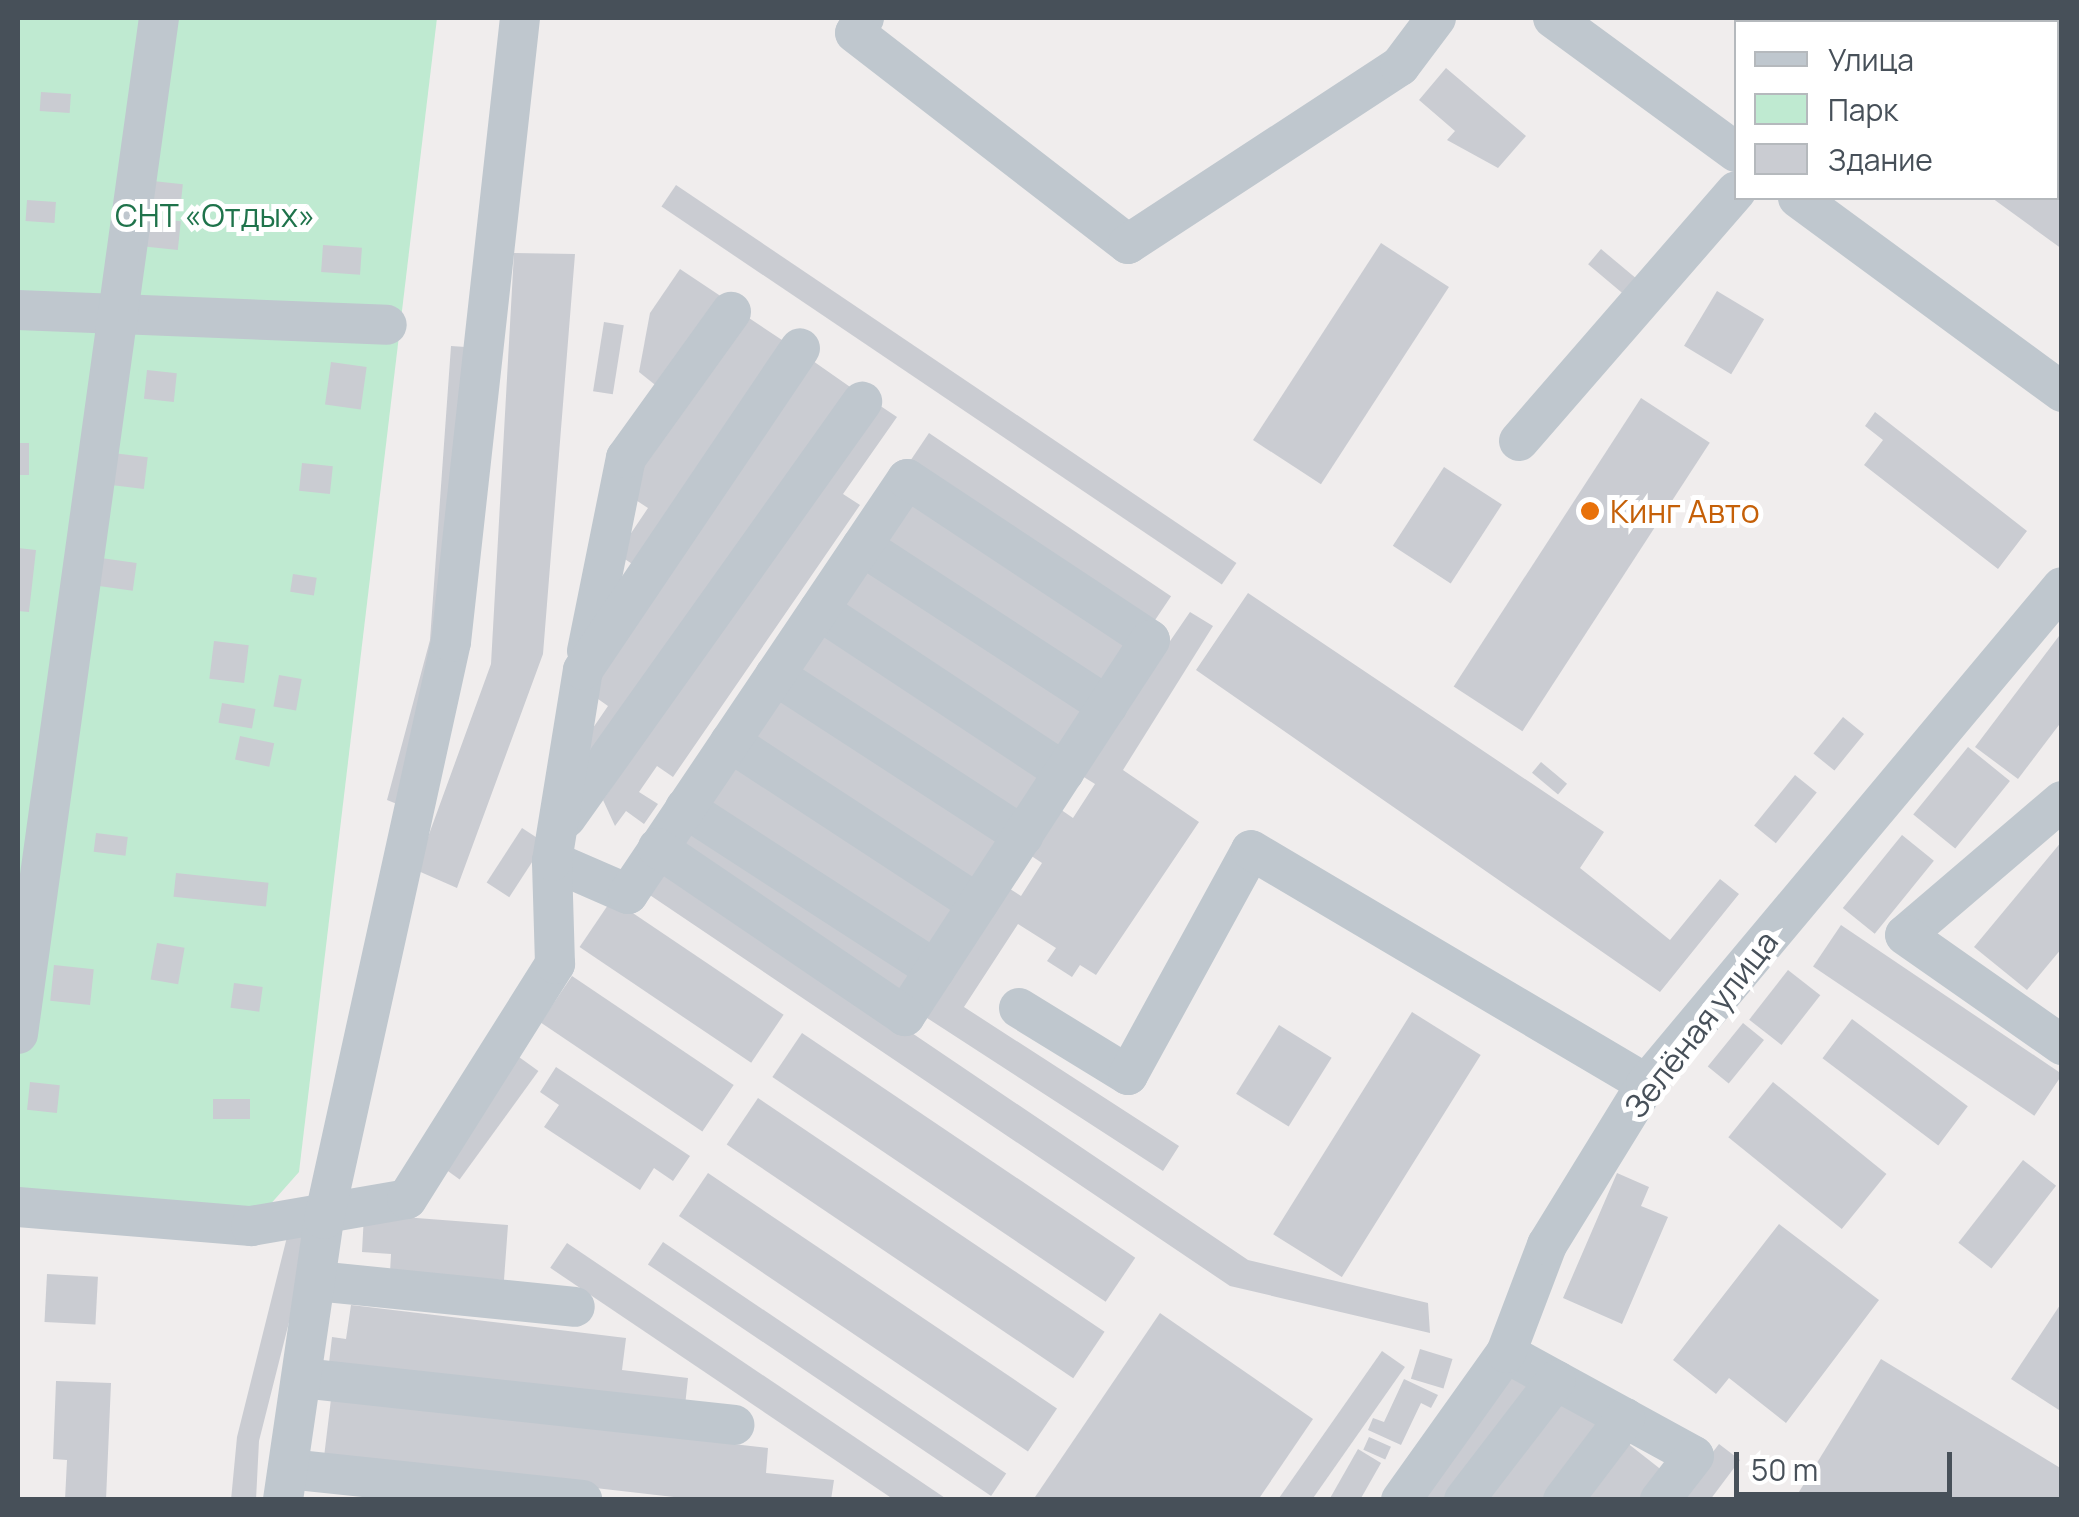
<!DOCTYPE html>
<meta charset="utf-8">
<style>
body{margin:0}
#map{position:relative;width:2079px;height:1517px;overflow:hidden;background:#f0eded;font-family:Manrope,sans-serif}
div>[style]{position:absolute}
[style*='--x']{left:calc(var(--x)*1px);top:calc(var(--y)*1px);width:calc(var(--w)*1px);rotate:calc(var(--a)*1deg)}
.green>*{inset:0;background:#bfead1}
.building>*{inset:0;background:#caccd2;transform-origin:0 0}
.minor>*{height:40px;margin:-20px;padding:0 20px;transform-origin:20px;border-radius:20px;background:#bfc7ce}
.dots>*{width:28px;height:28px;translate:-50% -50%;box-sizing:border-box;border:5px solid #fff;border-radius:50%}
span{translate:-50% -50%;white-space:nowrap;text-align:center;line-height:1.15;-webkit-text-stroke:10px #fff;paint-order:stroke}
.park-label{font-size:32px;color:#1f734b}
.food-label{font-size:32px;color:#c56008}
.left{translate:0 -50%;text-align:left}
.street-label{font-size:32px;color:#475059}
.frame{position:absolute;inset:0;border:20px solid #475059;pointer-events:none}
.legend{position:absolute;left:1734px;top:20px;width:325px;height:180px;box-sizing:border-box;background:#fff;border:2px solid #b5b9bd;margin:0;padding:12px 18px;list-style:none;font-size:30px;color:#475059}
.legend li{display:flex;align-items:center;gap:20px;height:50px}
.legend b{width:50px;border:2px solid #b5b9bd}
.scale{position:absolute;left:1734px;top:1452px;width:218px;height:45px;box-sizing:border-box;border:5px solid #475059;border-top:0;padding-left:12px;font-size:30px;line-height:35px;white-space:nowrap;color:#475059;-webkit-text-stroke:8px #fff;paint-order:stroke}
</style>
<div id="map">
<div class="green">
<i style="clip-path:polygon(18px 18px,437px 18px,299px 1172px,251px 1226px,18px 1200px)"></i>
</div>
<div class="building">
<i style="clip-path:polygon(1751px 18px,1857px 18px,1853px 22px)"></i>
<i style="clip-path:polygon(1918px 18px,2004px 18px,1913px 22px)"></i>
<i style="clip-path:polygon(1446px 68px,1526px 136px,1498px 168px,1447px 140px,1455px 131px,1419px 100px)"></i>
<i style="left:41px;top:92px;width:30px;height:19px;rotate:4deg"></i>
<i style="clip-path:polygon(2062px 101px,2062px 173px,2056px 169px)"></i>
<i style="left:153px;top:181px;width:30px;height:24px;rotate:6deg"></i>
<i style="clip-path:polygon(2056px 181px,2062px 185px,2062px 249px,1992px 198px,2056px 198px)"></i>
<i style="left:676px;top:185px;width:676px;height:26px;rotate:34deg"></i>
<i style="left:27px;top:200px;width:29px;height:21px;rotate:4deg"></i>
<i style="left:150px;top:218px;width:31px;height:29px;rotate:6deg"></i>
<i style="left:1381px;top:243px;width:81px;height:235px;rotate:33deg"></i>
<i style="left:323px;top:245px;width:39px;height:27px;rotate:4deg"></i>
<i style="left:1601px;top:249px;width:48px;height:20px;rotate:40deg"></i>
<i style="clip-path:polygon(514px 253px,575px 254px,543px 654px,457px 888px,416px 870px,491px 664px)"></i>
<i style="clip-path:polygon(680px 269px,722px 297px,659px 388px,639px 372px,650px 313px)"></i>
<i style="left:1717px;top:291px;width:55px;height:64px;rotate:31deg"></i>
<i style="clip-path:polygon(743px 314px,788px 344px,640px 569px,617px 554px,648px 508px,625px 493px)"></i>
<i style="left:604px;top:322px;width:20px;height:70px;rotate:9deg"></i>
<i style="clip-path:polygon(451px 346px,480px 348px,412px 810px,387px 800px,430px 640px)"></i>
<i style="clip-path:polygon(813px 361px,853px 389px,602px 757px,582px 744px,608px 706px,588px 692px)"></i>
<i style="left:331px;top:362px;width:36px;height:43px;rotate:8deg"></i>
<i style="left:147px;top:370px;width:30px;height:29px;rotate:6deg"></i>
<i style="left:1641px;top:398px;width:82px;height:344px;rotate:33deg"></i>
<i style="clip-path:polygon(876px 403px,897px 417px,843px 494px,860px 505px,673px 777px,657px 766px,639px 792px,658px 804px,644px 824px,626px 811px,615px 826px,603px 800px)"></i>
<i style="clip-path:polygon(1875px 412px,2027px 531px,1998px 569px,1864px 465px,1883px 440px,1865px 426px)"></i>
<i style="left:929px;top:433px;width:292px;height:40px;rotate:34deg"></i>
<i style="left:18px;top:443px;width:11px;height:32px"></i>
<i style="left:113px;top:453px;width:35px;height:32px;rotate:7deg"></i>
<i style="left:302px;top:463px;width:31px;height:28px;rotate:6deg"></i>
<i style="left:1444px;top:467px;width:69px;height:94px;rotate:33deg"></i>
<i style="left:904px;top:495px;width:274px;height:54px;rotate:33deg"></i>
<i style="clip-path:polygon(18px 548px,36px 550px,29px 612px,18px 611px)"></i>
<i style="left:101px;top:558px;width:36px;height:28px;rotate:8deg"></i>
<i style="left:862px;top:558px;width:273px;height:54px;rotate:33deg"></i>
<i style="left:293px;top:574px;width:24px;height:18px;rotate:9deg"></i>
<i style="clip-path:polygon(1248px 593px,1604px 832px,1580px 868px,1670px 940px,1720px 879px,1739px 894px,1660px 992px,1196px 670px)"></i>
<i style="clip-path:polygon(1190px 612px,1213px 626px,1123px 770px,1199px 822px,1096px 975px,1080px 965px,1072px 977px,1047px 961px,1056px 948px,1018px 924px,964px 1007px,1179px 1146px,1163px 1171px,924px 1016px,1007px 887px,1021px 896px,1042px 863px,1027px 853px,1057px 807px,1073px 818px,1095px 784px,1079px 774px)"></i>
<i style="left:818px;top:623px;width:274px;height:54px;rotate:33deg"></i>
<i style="clip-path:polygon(2062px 632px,2062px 721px,2018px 779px,1975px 747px)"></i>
<i style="left:214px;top:641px;width:35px;height:38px;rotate:7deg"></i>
<i style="left:279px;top:675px;width:23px;height:32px;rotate:10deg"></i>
<i style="left:776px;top:690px;width:273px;height:55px;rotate:33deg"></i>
<i style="left:222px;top:703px;width:34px;height:20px;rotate:10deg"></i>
<i style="left:1843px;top:717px;width:27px;height:47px;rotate:39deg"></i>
<i style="left:240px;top:736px;width:35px;height:24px;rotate:12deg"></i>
<i style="left:1968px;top:747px;width:54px;height:87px;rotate:39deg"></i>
<i style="left:732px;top:756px;width:273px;height:54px;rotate:33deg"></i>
<i style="left:1541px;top:762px;width:34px;height:14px;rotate:40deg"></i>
<i style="left:1795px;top:775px;width:28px;height:65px;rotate:39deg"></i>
<i style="left:686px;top:818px;width:278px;height:29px;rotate:34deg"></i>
<i style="left:522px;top:828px;width:27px;height:65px;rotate:33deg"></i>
<i style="left:96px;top:833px;width:32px;height:19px;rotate:7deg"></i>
<i style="left:1902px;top:835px;width:41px;height:94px;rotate:39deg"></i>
<i style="clip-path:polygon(2062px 841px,2062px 948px,2027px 990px,1974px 947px)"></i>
<i style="clip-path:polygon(644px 852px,1248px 1260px,1428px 1303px,1430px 1333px,1230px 1286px,626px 879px)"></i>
<i style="left:176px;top:873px;width:93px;height:24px;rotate:6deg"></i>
<i style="left:612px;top:899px;width:207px;height:58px;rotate:34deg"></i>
<i style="left:1841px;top:925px;width:267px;height:50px;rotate:34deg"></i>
<i style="left:157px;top:943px;width:28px;height:37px;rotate:10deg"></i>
<i style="left:54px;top:965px;width:40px;height:36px;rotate:6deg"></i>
<i style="left:1788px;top:970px;width:41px;height:63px;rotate:38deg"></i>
<i style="left:572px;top:976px;width:195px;height:56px;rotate:34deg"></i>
<i style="left:234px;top:983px;width:29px;height:25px;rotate:8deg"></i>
<i style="left:1412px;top:1012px;width:81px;height:262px;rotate:32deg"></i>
<i style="left:1852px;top:1019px;width:145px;height:49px;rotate:37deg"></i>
<i style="left:1743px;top:1023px;width:27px;height:56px;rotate:39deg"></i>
<i style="left:1279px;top:1025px;width:62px;height:81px;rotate:32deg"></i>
<i style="left:802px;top:1033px;width:402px;height:53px;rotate:34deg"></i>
<i style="left:519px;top:1057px;width:24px;height:134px;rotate:36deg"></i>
<i style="clip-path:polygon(556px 1067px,690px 1156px,673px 1181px,654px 1168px,640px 1190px,544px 1127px,559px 1105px,540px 1092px)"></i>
<i style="left:30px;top:1082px;width:30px;height:28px;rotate:6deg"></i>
<i style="left:1773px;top:1082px;width:146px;height:71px;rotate:39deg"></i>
<i style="left:758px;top:1098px;width:418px;height:56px;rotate:34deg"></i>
<i style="left:213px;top:1099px;width:37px;height:20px"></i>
<i style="left:2023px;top:1160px;width:42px;height:105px;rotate:38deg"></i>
<i style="left:708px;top:1173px;width:421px;height:52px;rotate:34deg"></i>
<i style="clip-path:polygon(1617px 1173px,1649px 1187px,1641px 1206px,1668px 1217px,1622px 1324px,1563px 1298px)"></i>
<i style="clip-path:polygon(364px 1214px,508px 1225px,504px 1280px,390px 1272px,391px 1254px,362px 1252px)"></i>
<i style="clip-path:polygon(1779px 1224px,1879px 1300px,1786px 1423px,1729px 1378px,1716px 1394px,1673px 1360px)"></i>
<i style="clip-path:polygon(288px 1233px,310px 1239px,259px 1441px,256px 1500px,231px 1500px,237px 1437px)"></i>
<i style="left:663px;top:1242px;width:414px;height:27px;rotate:34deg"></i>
<i style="left:567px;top:1243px;width:457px;height:30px;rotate:34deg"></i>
<i style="left:47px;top:1274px;width:51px;height:48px;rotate:3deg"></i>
<i style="clip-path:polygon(2062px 1302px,2062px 1412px,2011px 1379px)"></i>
<i style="clip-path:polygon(351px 1305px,626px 1338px,622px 1370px,688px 1378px,685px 1406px,329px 1363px,332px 1337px,346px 1339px)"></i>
<i style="clip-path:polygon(1160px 1313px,1313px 1419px,1258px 1500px,1033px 1500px)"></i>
<i style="left:1420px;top:1349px;width:34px;height:31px;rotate:17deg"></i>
<i style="left:1382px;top:1351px;width:28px;height:181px;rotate:35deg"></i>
<i style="clip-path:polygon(1881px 1359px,2062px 1469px,2062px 1500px,1794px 1500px)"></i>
<i style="clip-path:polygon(1515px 1366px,1537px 1385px,1449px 1500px,1412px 1500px)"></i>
<i style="clip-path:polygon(1404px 1379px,1438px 1395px,1431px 1408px,1421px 1403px,1401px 1445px,1368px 1430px,1373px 1418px,1384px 1422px)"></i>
<i style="clip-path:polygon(56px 1381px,111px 1383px,106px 1500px,65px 1500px,67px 1460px,53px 1459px)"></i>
<i style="clip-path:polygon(1559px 1395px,1601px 1428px,1545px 1500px,1478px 1500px)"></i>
<i style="clip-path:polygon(331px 1399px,768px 1448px,766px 1473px,834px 1480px,831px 1500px,700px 1500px,324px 1457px)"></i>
<i style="left:1369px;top:1437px;width:24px;height:14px;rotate:24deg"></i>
<i style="clip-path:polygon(1626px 1442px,1668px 1475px,1648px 1500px,1581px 1500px)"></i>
<i style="clip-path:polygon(1719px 1444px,1740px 1460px,1710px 1500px,1676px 1500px)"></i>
<i style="clip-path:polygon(1358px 1449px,1381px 1463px,1360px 1500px,1329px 1500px)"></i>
</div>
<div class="minor">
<i style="--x:864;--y:18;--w:17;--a:121"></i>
<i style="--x:855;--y:33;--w:345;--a:37.7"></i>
<i style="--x:1128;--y:244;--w:325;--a:-33.2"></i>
<i style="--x:1400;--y:66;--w:60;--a:-53.1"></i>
<i style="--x:1553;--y:18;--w:227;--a:36.2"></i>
<i style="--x:1884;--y:22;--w:6;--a:-45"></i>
<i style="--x:1798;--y:198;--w:328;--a:36.3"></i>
<i style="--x:18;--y:310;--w:369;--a:2.3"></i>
<i style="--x:1519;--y:441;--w:331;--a:-49"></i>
<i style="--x:862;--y:546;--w:293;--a:33.1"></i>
<i style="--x:819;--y:610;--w:294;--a:33.5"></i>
<i style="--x:587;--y:651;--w:197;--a:-78.6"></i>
<i style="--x:626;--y:458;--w:180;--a:-54.3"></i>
<i style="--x:775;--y:675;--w:296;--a:33"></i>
<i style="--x:730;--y:742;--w:296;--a:33.2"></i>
<i style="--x:2062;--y:801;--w:206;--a:139.5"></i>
<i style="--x:1905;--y:935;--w:192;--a:35"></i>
<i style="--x:685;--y:808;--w:298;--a:32.9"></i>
<i style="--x:566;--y:818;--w:511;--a:-54.57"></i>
<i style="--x:552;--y:861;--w:83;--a:23.5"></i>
<i style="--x:628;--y:894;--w:500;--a:-56.09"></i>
<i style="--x:907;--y:479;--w:291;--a:33.5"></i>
<i style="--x:1150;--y:640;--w:449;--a:123.1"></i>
<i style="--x:905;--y:1016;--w:299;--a:-145.8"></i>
<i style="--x:1019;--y:1008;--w:128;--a:31.6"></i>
<i style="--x:1128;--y:1075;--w:256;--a:-61.3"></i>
<i style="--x:1251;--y:850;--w:459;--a:30.6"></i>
<i style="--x:18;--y:1034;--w:1026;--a:-82.1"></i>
<i style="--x:18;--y:1207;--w:234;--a:4.7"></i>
<i style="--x:251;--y:1226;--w:158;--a:-9.8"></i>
<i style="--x:407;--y:1199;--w:278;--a:-57.8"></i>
<i style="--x:555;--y:964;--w:103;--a:-91.7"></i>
<i style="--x:552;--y:861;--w:193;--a:-80.8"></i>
<i style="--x:583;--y:670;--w:388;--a:-56"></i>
<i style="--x:316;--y:1281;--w:260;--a:5.7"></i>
<i style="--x:1506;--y:1353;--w:214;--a:28.7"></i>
<i style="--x:1694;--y:1456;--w:56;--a:127.7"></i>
<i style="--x:302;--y:1378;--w:435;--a:6.2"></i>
<i style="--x:288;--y:1469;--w:296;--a:6"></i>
<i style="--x:283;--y:1500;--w:284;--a:-81.7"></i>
<i style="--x:324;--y:1219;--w:591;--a:-77.59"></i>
<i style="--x:451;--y:642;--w:628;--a:-83.69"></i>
<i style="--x:1401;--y:1500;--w:181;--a:-54.5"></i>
<i style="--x:1506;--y:1353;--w:116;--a:-69.2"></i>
<i style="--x:1547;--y:1245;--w:189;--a:-58.4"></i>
<i style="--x:1646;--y:1084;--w:648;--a:-50.07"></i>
<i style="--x:1464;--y:1500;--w:151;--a:-52.5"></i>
<i style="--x:1563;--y:1500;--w:103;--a:-52.9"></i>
</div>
<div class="dots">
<i style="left:1590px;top:511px;background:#e8710a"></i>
</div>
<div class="park-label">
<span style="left:215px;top:215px">СНТ «Отдых»</span>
</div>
<div class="food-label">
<span class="left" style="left:1610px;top:511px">Кинг Авто</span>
</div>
<div class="street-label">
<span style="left:1701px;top:1024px;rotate:-52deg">Зелёная улица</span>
</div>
<div class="frame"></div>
<ul class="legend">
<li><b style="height:12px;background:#bfc7ce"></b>Улица</li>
<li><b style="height:28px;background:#bfead1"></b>Парк</li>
<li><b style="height:28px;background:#caccd2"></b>Здание</li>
</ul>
<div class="scale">50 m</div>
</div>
